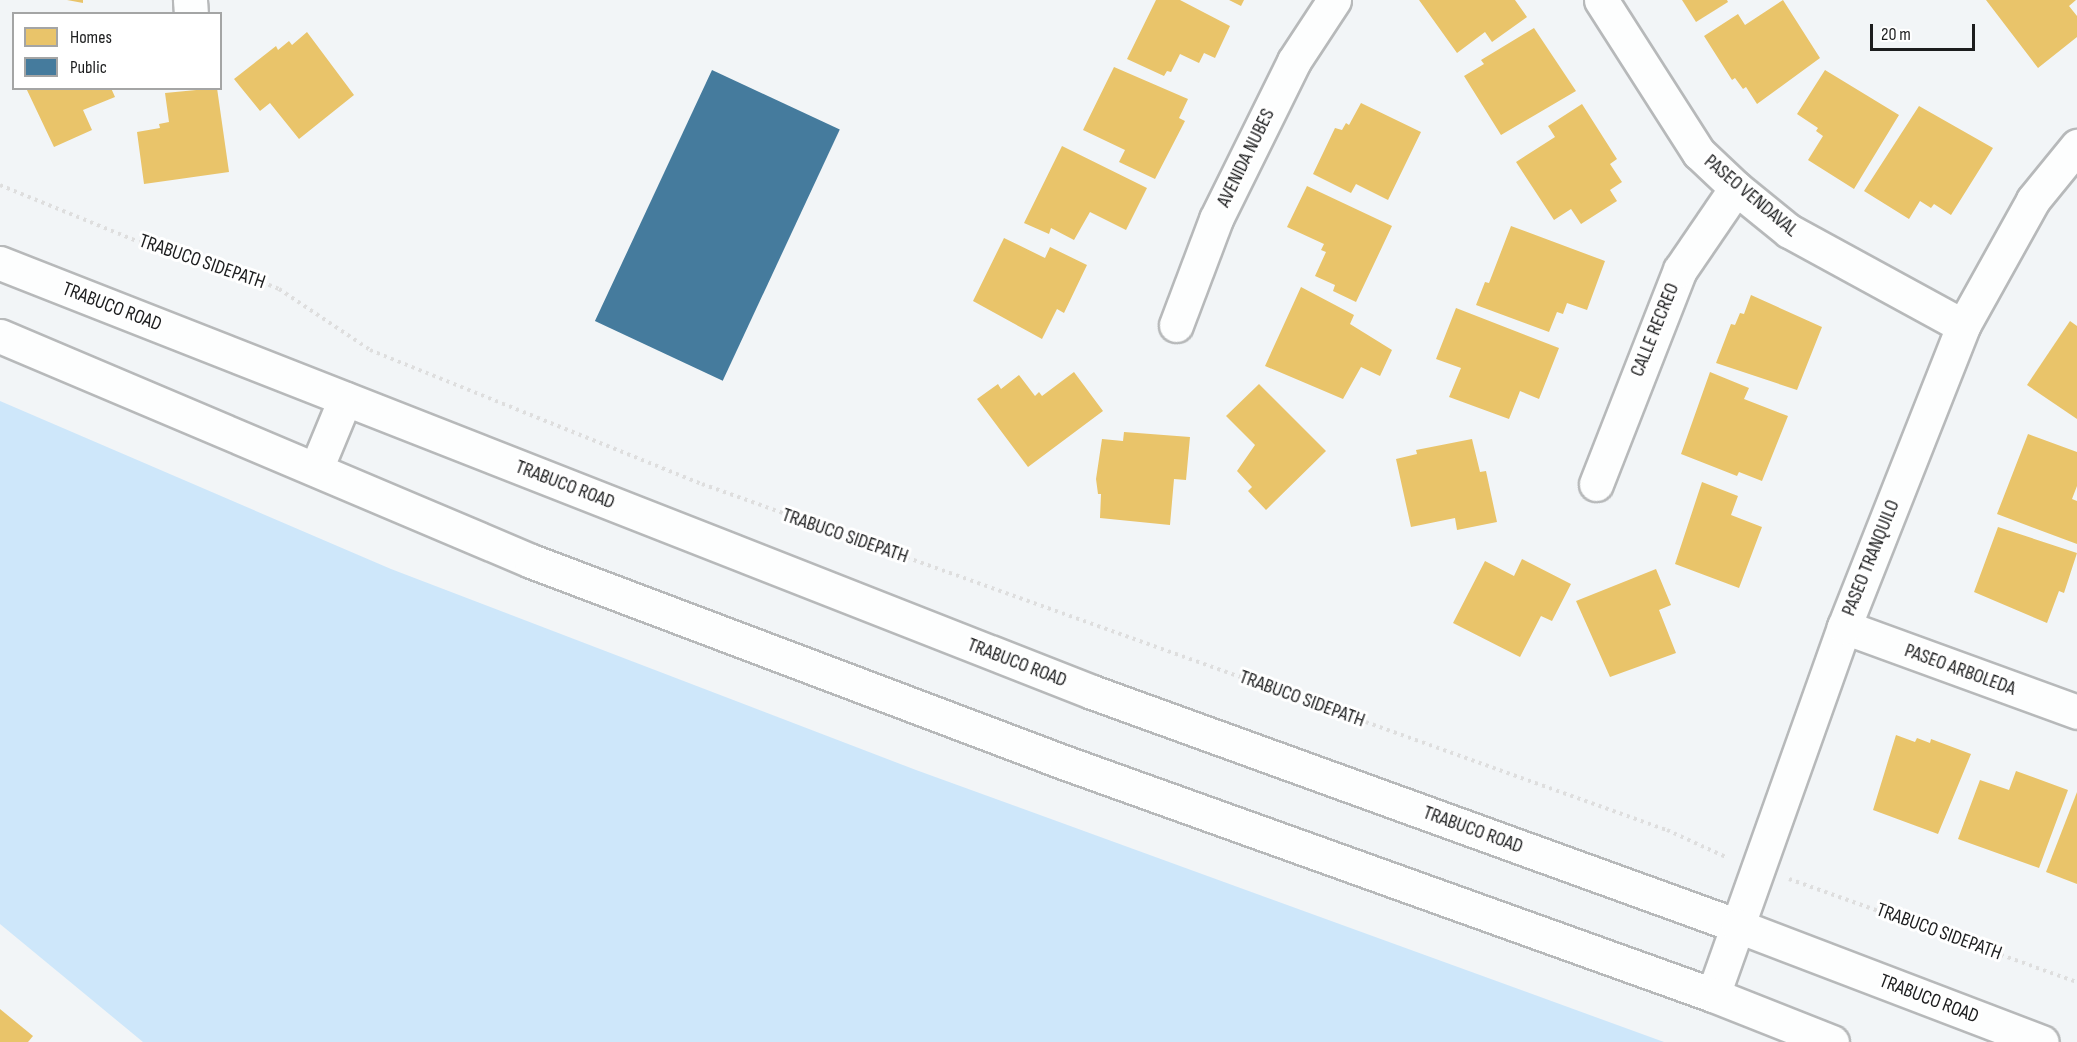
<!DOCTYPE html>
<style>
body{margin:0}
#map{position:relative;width:2077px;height:1042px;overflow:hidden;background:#f2f5f7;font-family:"Sofia Sans Condensed",sans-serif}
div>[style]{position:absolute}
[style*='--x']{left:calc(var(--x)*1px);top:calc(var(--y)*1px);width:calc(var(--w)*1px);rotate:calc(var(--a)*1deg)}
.green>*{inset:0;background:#cee7fa}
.homes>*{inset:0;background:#e9c46a}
.public>*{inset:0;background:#457b9d;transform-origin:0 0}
.path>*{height:4px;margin-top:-2px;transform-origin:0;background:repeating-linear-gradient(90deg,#dedede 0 3px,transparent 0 7.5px)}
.roads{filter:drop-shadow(2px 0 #b7b9ba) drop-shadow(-2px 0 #b7b9ba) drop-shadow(0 2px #b7b9ba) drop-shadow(0 -2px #b7b9ba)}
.minor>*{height:33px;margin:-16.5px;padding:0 16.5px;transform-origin:16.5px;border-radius:16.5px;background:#fdfefe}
.major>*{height:33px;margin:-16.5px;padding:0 16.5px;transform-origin:16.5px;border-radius:16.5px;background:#fdfefe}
span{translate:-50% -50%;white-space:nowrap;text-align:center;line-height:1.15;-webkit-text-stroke:6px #fff;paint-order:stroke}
.street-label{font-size:20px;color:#1c1d1e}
.legend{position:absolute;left:12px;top:12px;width:210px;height:78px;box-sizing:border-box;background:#fff;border:2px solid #a4a5a5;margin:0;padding:8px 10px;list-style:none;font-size:18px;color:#1c1d1e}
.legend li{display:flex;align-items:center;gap:12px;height:30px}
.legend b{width:30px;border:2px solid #a4a5a5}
.scale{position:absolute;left:1870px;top:24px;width:105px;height:27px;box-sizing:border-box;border:3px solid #1c1d1e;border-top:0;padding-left:8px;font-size:18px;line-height:21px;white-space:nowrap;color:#1c1d1e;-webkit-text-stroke:4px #fff;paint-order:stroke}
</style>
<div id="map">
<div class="green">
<i style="clip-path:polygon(0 401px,391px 569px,916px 770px,1664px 1042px,143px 1042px,0 924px)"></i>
</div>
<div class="homes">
<i style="clip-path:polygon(67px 0,83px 0,83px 3px)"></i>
<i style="clip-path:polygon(1156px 0,1180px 0,1230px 26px,1215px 58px,1204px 53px,1199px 63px,1180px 54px,1171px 72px,1167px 71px,1164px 76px,1127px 59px)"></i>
<i style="clip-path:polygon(1229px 0,1244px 0,1241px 6px)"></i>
<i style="clip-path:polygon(1419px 0,1515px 0,1527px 17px,1492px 42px,1485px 32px,1457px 53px)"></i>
<i style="clip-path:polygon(1682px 0,1727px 0,1728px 2px,1696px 22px)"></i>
<i style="clip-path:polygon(1783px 0,1820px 58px,1757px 104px,1746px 87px,1743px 89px,1735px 78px,1732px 80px,1704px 36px,1738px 14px,1745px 25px)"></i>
<i style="clip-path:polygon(1986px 0,2076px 0,2069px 6px,2077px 16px,2077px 37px,2038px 68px)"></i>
<i style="clip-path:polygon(1534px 28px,1576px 91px,1501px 135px,1464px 76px,1484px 64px,1481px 60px)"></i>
<i style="clip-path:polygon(307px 32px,354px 95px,299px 139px,270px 103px,260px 111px,234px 79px,276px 46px,278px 50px,289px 41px,292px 45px)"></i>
<i style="clip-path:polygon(1114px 67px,1188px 99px,1179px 118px,1185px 121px,1155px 179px,1119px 162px,1125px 150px,1083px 130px)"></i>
<i style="clip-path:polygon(1825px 70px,1899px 115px,1854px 189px,1808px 160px,1823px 136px,1816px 131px,1818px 128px,1797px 114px)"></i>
<i style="clip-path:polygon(26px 88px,111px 88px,115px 97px,83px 110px,92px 130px,54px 147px)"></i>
<i style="clip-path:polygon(217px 88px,229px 172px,144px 184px,137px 132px,160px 128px,159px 124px,169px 122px,165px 93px)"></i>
<i style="clip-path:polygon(1361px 103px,1421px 132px,1388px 200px,1356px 184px,1351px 193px,1313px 174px,1335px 128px,1342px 130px,1346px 123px,1349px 125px)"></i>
<i style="clip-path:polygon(1582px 104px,1617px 159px,1610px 164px,1622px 182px,1610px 190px,1617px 201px,1581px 224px,1571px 209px,1554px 220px,1516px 162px,1555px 137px,1548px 126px)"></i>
<i style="clip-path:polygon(1919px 106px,1993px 148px,1951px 215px,1934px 204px,1931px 208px,1920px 201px,1909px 219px,1864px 191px)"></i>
<i style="clip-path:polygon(1062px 146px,1147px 188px,1126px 230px,1090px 212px,1074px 240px,1051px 228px,1049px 234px,1024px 223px)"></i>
<i style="clip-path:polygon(1307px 186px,1392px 226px,1356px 302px,1333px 291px,1335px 285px,1315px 276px,1326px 252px,1321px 250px,1324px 244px,1287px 227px)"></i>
<i style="clip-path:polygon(1511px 226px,1605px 261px,1587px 310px,1567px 303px,1563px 314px,1557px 312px,1549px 332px,1476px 305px,1485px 282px,1489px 283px)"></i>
<i style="clip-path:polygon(1004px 238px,1045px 258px,1050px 247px,1087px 265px,1064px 313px,1057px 309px,1042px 339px,973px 301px)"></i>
<i style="clip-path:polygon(1301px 287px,1354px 315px,1350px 324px,1392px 350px,1380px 376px,1361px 367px,1343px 399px,1265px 366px)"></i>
<i style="clip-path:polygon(1751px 295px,1822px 327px,1797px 390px,1716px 363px,1731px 324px,1735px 325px,1740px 313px,1744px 314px)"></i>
<i style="clip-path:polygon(1456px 308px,1559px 348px,1539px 399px,1520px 391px,1509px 419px,1449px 397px,1461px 368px,1436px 359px)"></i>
<i style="clip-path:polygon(2070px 321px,2077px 326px,2077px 419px,2027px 385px)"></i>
<i style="clip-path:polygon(1074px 372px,1103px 411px,1028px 467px,977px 399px,998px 384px,1001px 389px,1019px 375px,1035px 396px,1039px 392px,1042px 396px)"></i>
<i style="clip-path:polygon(1710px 372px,1749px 388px,1744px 399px,1788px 416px,1762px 481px,1739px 472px,1737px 476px,1681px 454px)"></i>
<i style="clip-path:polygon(1259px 384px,1326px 451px,1266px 510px,1248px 491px,1252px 487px,1237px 471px,1255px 445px,1226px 416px)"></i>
<i style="clip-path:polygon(1124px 432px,1190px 437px,1186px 480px,1174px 479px,1170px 525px,1100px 518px,1101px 494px,1098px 494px,1096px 479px,1102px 439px,1123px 441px)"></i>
<i style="clip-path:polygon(2028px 434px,2077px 452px,2077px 486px,2072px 499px,2077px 501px,2077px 544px,1997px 514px)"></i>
<i style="clip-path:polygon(1472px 439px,1480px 472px,1486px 471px,1497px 522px,1457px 530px,1455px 518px,1411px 527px,1396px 459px,1417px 454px,1416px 450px)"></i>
<i style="clip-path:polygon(1702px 482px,1738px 496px,1731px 515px,1762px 527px,1739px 588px,1675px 564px)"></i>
<i style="clip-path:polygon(1998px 527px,2077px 553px,2064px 593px,2059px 591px,2047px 623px,1974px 592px)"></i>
<i style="clip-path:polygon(1522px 559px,1571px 584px,1552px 621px,1541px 616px,1520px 657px,1453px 623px,1485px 561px,1514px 576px)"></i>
<i style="clip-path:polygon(1656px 569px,1671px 605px,1659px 610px,1676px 653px,1610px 677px,1576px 601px)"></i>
<i style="clip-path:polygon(1896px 735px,1915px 742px,1917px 738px,1930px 743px,1931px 739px,1971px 754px,1938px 834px,1873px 810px)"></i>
<i style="clip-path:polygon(2016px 771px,2068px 790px,2039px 868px,1958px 839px,1980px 780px,2009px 790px)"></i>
<i style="clip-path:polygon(2077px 792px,2077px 884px,2046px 872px)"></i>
<i style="clip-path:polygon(0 1009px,33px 1036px,28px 1042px,0 1042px)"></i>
</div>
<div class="public">
<i style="left:712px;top:70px;width:141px;height:277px;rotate:25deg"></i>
</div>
<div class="path">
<i style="--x:0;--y:185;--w:150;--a:22.3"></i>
<i style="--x:139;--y:242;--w:62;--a:14"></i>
<i style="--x:199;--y:257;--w:86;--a:21.8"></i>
<i style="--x:279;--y:289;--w:110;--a:33.8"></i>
<i style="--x:370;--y:350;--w:358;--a:22"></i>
<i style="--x:702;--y:484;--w:1025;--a:19.73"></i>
<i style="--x:1667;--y:830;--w:65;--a:24.6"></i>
<i style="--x:1789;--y:879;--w:306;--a:19.7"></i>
</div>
<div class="roads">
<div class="minor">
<i style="--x:190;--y:0;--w:14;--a:86"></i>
<i style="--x:1601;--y:0;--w:182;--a:57.4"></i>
<i style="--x:1699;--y:153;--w:51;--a:43.4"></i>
<i style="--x:1736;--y:188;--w:68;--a:39.1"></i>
<i style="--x:1789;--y:231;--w:198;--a:28.6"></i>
<i style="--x:1176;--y:325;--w:113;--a:-69.3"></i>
<i style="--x:1216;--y:219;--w:176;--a:-63.7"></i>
<i style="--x:1294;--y:61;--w:73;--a:-56.7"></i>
<i style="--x:1596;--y:484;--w:230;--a:-68.6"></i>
<i style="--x:1680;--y:270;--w:99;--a:-55.7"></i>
<i style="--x:1844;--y:627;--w:248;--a:20"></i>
<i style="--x:1713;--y:995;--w:391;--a:-70.4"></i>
<i style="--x:1844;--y:627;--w:324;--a:-68.4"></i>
<i style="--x:1963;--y:326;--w:144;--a:-60.9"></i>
<i style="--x:2033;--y:200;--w:70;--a:-50.8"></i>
</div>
<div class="major">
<i style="--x:0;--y:263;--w:1173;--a:21.45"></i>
<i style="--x:1092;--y:692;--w:687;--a:19.91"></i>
<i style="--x:1738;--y:926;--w:325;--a:20.9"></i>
<i style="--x:0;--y:336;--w:577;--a:22.96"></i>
<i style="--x:531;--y:561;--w:572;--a:20.69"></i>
<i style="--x:1066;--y:763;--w:687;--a:19.73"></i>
<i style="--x:1713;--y:995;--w:128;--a:21.6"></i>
<i style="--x:316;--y:469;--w:76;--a:-67.5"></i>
</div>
</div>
<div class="street-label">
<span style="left:1246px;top:158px;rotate:-64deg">AVENIDA NUBES</span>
<span style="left:1751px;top:196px;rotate:40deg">PASEO VENDAVAL</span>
<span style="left:202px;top:262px;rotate:19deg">TRABUCO SIDEPATH</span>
<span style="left:112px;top:307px;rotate:21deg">TRABUCO ROAD</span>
<span style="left:1655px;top:330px;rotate:-68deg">CALLE RECREO</span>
<span style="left:565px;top:485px;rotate:21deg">TRABUCO ROAD</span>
<span style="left:845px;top:536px;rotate:19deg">TRABUCO SIDEPATH</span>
<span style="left:1871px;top:558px;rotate:-68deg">PASEO TRANQUILO</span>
<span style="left:1017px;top:663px;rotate:21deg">TRABUCO ROAD</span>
<span style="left:1960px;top:670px;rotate:20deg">PASEO ARBOLEDA</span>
<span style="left:1302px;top:699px;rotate:20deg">TRABUCO SIDEPATH</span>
<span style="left:1473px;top:830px;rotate:20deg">TRABUCO ROAD</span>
<span style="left:1939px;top:932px;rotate:20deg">TRABUCO SIDEPATH</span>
<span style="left:1929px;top:999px;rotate:21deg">TRABUCO ROAD</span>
</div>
<ul class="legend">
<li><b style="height:16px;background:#e9c46a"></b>Homes</li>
<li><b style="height:16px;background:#457b9d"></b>Public</li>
</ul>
<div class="scale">20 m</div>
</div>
